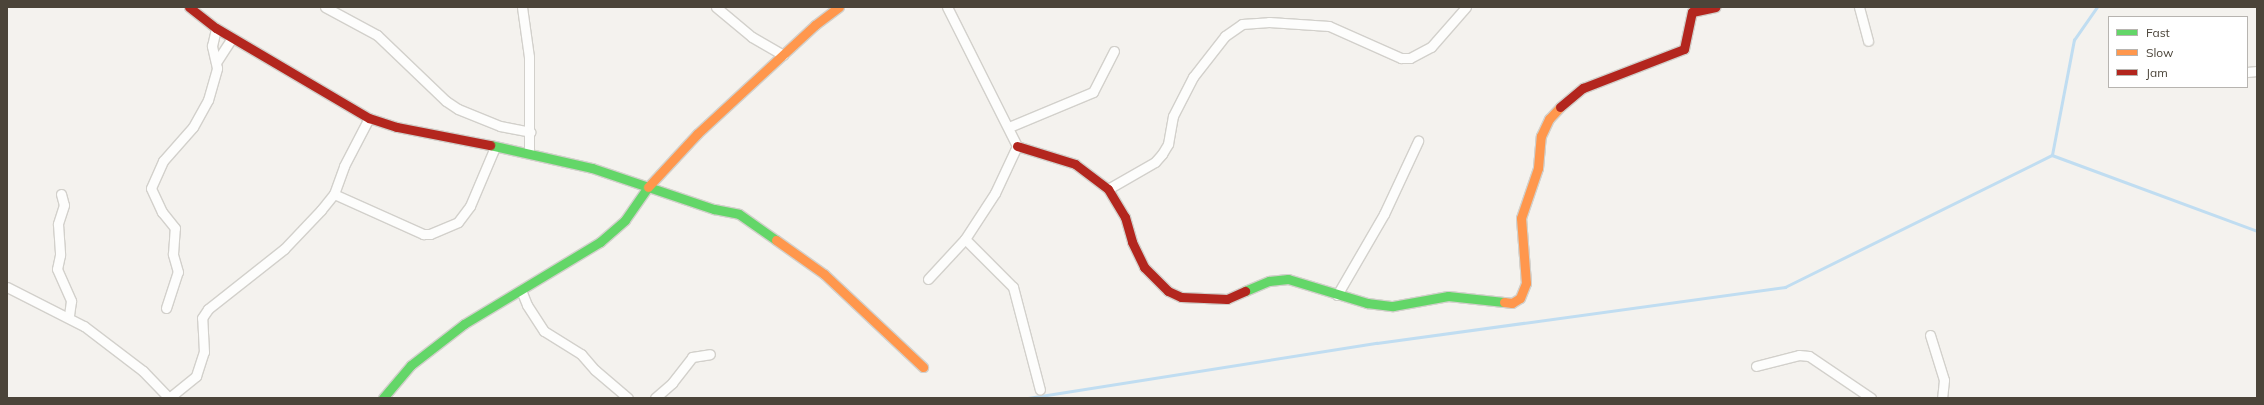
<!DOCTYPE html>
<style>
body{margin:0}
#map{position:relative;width:2264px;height:405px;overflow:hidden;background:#f4f2ee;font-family:Mulish,sans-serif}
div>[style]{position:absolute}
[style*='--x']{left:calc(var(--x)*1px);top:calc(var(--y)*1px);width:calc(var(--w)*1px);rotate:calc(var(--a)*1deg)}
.stream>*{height:2.5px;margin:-1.25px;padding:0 1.25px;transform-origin:1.25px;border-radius:1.25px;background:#c0ddf1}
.roads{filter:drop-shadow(1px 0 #d2d0cb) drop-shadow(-1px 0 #d2d0cb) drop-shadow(0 1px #d2d0cb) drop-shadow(0 -1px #d2d0cb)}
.street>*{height:9px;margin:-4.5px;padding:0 4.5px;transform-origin:4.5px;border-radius:4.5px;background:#fdfdfc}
.fast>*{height:9px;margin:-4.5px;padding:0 4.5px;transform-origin:4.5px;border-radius:4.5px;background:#63d668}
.slow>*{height:9px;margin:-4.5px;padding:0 4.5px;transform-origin:4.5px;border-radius:4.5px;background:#ff974d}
.jam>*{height:9px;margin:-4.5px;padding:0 4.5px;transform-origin:4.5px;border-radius:4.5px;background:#b3261e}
span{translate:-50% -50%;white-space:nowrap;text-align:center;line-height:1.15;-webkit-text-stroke:3px #fff;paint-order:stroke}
.frame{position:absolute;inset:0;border:8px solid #4b4439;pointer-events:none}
.legend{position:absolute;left:2108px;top:16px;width:140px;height:72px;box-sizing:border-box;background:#fff;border:1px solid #b7b4b0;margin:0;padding:5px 7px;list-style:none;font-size:12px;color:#4b4439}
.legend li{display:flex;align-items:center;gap:8px;height:20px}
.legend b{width:20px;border:1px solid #b7b4b0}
</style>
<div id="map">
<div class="stream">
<i style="--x:2052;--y:155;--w:117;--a:-79.2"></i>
<i style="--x:2074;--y:40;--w:40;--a:-55.1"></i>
<i style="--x:1028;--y:398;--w:353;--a:-9"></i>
<i style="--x:1377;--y:343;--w:412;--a:-7.8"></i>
<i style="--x:1785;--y:287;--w:298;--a:-26.3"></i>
<i style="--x:2052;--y:155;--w:219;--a:20.3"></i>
</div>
<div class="roads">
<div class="street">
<i style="--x:325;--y:7;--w:59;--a:28.3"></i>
<i style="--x:377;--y:35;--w:95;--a:43.7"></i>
<i style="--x:446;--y:101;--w:14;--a:34"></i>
<i style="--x:458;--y:109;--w:45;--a:22"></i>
<i style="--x:500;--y:126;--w:31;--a:11"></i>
<i style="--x:522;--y:7;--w:50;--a:82"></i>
<i style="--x:529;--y:57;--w:95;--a:90"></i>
<i style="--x:716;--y:7;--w:47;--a:39.8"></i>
<i style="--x:752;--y:37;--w:36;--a:30"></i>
<i style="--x:1859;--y:7;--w:35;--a:75"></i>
<i style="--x:217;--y:61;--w:27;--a:-57"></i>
<i style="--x:2247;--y:72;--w:10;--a:-6"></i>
<i style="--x:1009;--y:127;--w:91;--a:-22.6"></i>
<i style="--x:1093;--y:92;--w:46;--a:-62.9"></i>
<i style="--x:1108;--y:189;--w:54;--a:-29.9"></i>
<i style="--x:1155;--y:162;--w:11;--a:-49"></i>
<i style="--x:1162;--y:154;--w:12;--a:-59"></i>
<i style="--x:1168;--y:144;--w:28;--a:-80"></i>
<i style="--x:1173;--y:116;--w:44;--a:-62.9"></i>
<i style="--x:1193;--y:77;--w:52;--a:-52"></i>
<i style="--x:1225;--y:36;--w:21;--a:-35"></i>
<i style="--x:1242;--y:24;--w:27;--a:-4"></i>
<i style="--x:1269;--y:22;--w:60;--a:3.8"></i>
<i style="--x:1329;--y:26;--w:79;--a:24"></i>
<i style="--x:1401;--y:58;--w:9;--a:0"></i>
<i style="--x:1410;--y:58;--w:24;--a:-28"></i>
<i style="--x:1431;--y:47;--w:53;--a:-48.8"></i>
<i style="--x:61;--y:194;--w:11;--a:75"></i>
<i style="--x:64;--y:205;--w:20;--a:108"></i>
<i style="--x:58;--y:224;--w:31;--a:86"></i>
<i style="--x:60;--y:255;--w:14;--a:102"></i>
<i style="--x:57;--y:269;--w:35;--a:66"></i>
<i style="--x:71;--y:301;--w:15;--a:98"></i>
<i style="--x:334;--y:194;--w:98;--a:24.2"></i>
<i style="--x:423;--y:234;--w:7;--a:0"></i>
<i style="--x:430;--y:234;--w:30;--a:-23"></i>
<i style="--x:458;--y:222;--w:20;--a:-53"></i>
<i style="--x:470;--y:206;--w:64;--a:-67"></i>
<i style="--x:965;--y:239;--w:68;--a:45"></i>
<i style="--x:1013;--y:287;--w:106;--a:75.3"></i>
<i style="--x:928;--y:279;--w:54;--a:-47.2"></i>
<i style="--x:965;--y:239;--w:55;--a:-56.9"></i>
<i style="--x:995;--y:193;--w:52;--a:-64.9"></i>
<i style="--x:1017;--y:146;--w:156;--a:-116.7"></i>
<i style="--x:7;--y:287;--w:86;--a:26.9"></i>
<i style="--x:84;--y:326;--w:74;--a:37.3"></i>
<i style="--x:143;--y:371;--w:37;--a:46"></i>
<i style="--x:521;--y:290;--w:16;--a:68"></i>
<i style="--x:527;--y:305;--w:31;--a:57"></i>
<i style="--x:544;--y:331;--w:44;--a:31.9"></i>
<i style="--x:581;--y:354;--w:21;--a:49"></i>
<i style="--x:595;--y:370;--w:43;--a:40.3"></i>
<i style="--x:1337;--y:295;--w:94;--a:-59.9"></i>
<i style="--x:1384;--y:214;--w:81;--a:-65"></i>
<i style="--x:166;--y:308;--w:38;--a:-72"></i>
<i style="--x:178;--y:272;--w:19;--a:-106"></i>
<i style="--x:173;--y:254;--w:26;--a:-86"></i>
<i style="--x:175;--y:228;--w:21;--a:-129"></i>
<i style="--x:162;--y:212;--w:26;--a:-115"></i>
<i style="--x:151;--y:188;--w:30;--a:-66"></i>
<i style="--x:163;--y:161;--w:45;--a:-48.6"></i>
<i style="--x:193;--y:127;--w:31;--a:-61"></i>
<i style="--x:208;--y:100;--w:33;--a:-74"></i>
<i style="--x:217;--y:68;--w:23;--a:-103"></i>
<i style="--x:212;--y:46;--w:18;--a:-77"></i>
<i style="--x:1930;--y:335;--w:47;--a:72.7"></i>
<i style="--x:1944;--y:380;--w:18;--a:96"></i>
<i style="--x:1756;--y:366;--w:44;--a:-14.3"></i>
<i style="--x:1799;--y:355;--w:10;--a:6"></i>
<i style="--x:1809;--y:356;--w:75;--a:34.1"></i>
<i style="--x:169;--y:398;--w:35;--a:-39"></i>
<i style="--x:196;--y:376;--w:25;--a:-72"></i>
<i style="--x:204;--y:352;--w:34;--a:-93"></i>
<i style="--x:202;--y:318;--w:11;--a:-56"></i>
<i style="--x:208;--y:309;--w:97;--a:-38.3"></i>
<i style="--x:284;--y:249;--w:54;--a:-46.5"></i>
<i style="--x:321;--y:210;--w:21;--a:-51"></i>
<i style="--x:334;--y:194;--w:30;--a:-70"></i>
<i style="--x:344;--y:166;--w:54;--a:-62.5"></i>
<i style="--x:655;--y:398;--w:23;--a:-41"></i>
<i style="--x:672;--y:383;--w:33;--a:-52"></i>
<i style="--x:692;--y:357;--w:18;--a:-9"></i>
</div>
<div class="fast">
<i style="--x:490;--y:145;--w:105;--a:12.7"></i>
<i style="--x:592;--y:168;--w:129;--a:18.6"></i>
<i style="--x:714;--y:209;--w:25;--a:11"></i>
<i style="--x:739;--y:214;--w:45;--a:35.1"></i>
<i style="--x:1245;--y:291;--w:26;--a:-23"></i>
<i style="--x:1269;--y:281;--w:19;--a:-6"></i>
<i style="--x:1288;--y:279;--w:83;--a:16.9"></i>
<i style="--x:1367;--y:303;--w:26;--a:7"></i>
<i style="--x:1393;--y:306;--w:56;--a:-10.3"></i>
<i style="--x:1448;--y:296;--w:56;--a:6.1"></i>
<i style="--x:383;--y:398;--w:43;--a:-49.7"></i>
<i style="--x:411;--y:365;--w:67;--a:-37.7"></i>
<i style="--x:464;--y:324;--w:159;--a:-31.1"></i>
<i style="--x:600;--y:242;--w:33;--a:-41"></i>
<i style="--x:625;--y:220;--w:40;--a:-55.1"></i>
</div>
<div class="slow">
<i style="--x:648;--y:187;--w:72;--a:-47.2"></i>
<i style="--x:697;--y:134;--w:161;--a:-42.7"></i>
<i style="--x:815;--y:25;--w:30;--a:-37"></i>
<i style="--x:776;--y:240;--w:59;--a:35.3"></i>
<i style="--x:824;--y:274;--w:136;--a:43.2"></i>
<i style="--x:1504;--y:302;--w:8;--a:7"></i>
<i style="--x:1512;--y:303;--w:9;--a:-32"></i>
<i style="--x:1520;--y:298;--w:16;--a:-68"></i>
<i style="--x:1526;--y:283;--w:65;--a:-94.4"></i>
<i style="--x:1521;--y:218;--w:53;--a:-71.2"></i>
<i style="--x:1538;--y:168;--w:32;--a:-85"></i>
<i style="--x:1541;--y:136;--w:19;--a:-65"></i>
<i style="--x:1549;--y:119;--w:16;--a:-47"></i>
</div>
<div class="jam">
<i style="--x:189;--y:7;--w:34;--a:38"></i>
<i style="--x:216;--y:28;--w:178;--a:30.5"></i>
<i style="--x:369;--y:118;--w:29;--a:18"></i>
<i style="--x:397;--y:127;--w:95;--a:11"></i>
<i style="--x:1560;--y:107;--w:30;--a:-40"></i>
<i style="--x:1583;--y:88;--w:108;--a:-21.1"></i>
<i style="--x:1684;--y:49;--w:38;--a:-78"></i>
<i style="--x:1692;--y:12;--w:24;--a:-12"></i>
<i style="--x:1017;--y:146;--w:61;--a:17.2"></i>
<i style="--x:1075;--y:164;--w:41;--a:37.1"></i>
<i style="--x:1108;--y:189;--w:33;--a:59"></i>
<i style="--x:1125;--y:217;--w:26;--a:74"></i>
<i style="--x:1132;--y:242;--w:28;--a:64"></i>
<i style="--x:1144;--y:267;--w:34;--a:45"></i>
<i style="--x:1168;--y:291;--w:14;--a:25"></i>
<i style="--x:1181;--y:297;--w:46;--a:2.5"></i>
<i style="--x:1227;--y:299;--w:20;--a:-24"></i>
</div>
</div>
<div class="frame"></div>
<ul class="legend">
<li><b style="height:5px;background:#63d668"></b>Fast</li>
<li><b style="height:5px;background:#ff974d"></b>Slow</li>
<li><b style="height:5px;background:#b3261e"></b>Jam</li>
</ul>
</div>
